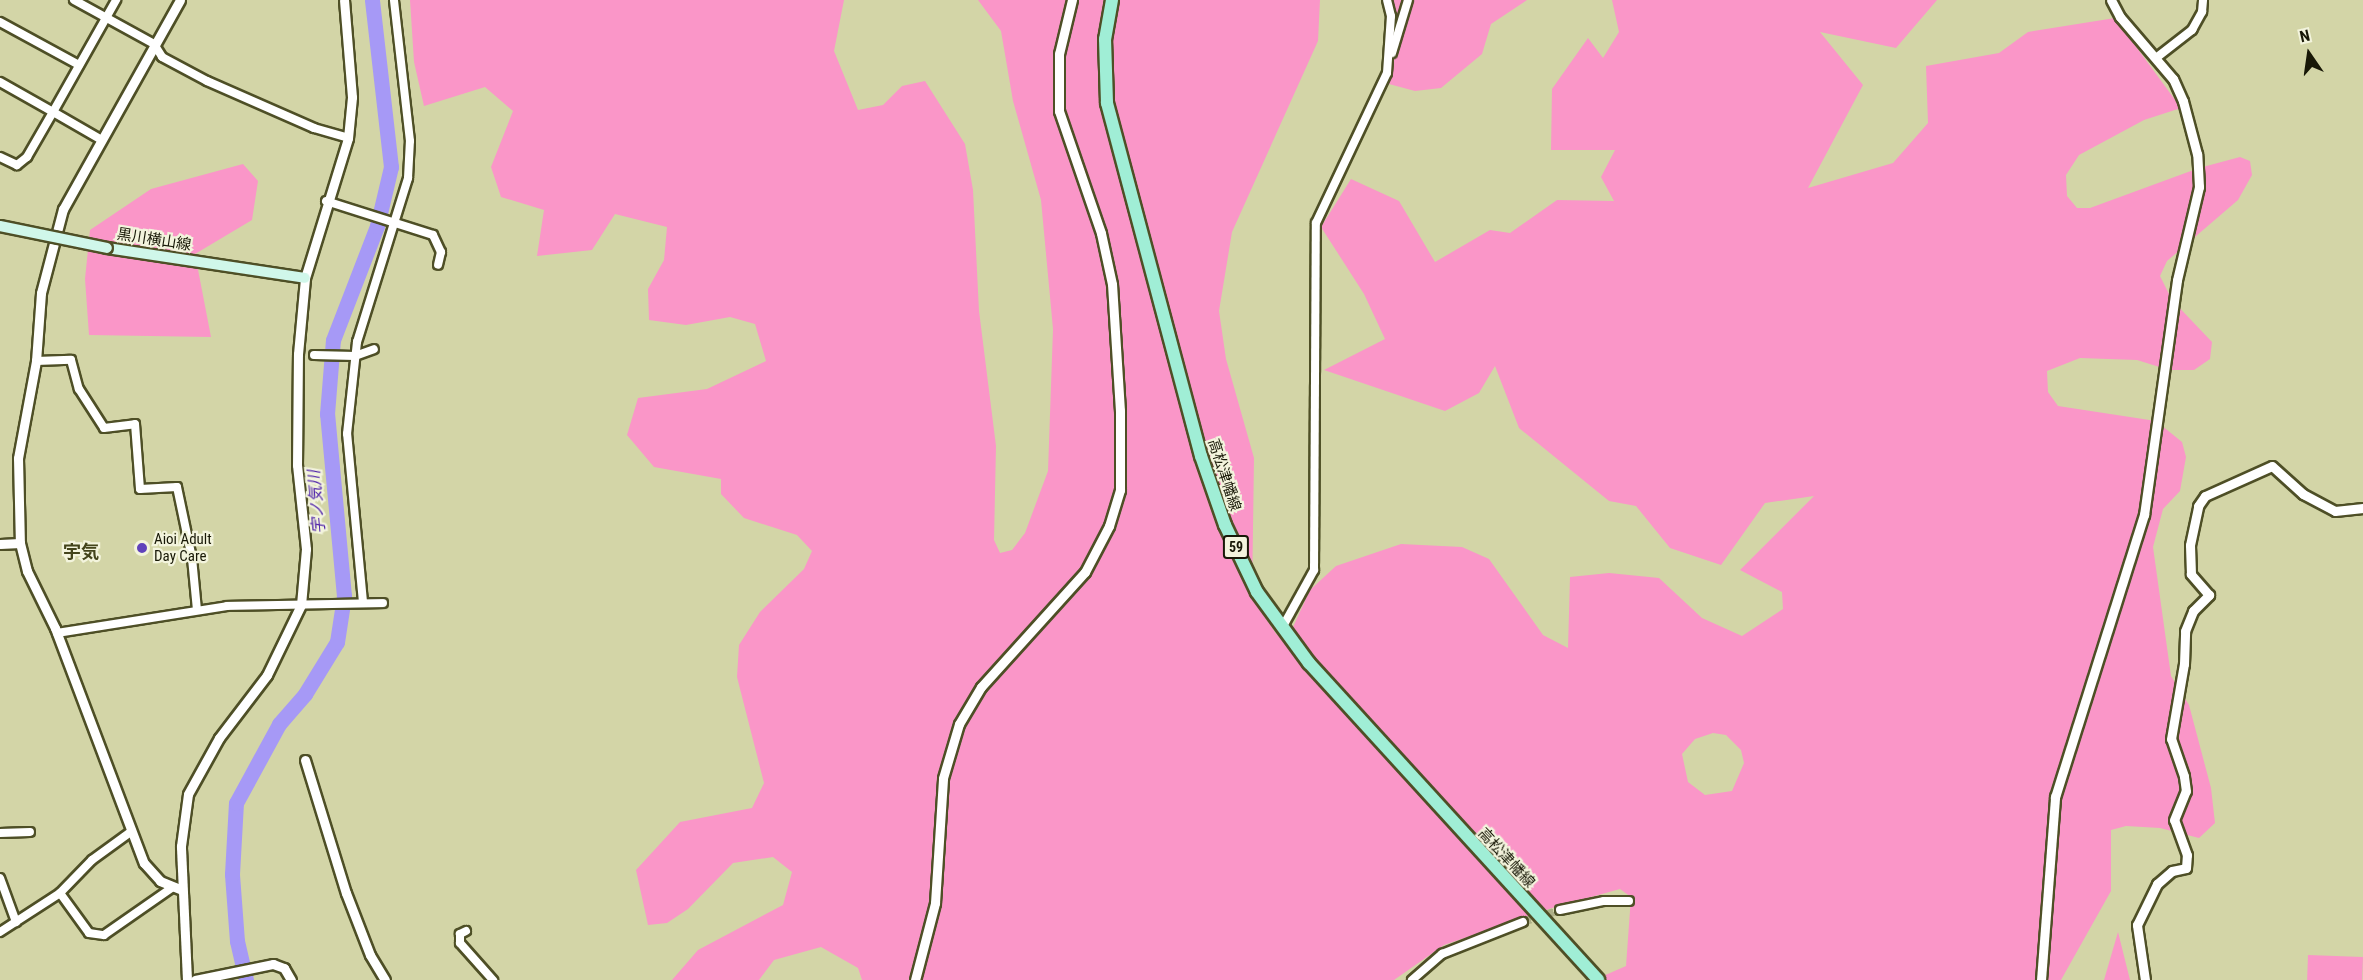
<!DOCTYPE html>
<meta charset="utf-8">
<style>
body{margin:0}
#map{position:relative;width:2363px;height:980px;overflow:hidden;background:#d3d5a7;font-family:"Roboto Condensed","Noto Sans JP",sans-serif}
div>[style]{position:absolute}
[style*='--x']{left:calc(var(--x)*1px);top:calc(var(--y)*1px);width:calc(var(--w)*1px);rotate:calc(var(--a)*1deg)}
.green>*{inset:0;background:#fa96c8;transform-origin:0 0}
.river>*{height:15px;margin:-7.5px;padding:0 7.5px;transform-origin:7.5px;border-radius:7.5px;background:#a699f6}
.minor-tunnel>*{height:8px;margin-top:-4px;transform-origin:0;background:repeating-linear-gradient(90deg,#aeaf87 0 8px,transparent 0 12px)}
.roads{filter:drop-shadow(2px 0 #4e4f26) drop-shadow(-2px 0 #4e4f26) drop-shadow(0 2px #4e4f26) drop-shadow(0 -2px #4e4f26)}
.minor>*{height:8px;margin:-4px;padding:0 4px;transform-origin:4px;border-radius:4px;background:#fff}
.tertiary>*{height:9px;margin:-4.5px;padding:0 4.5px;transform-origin:4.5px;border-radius:4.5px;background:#fff}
.secondary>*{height:10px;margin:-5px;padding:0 5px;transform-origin:5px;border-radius:5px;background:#d0f7ea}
.primary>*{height:12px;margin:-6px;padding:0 6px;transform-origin:6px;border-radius:6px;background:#a0eed6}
.bridges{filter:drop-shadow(2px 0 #4e4f26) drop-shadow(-2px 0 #4e4f26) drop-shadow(0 2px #4e4f26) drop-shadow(0 -2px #4e4f26)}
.secondary-bridge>*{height:10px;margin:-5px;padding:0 5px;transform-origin:5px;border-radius:5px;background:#d0f7ea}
.dots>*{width:16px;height:16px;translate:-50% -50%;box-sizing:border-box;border:3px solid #f3f4dd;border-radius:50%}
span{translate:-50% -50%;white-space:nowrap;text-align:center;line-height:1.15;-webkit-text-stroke:4.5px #f3f4dd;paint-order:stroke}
.shield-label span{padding:2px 4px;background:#f3f4dd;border:2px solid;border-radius:4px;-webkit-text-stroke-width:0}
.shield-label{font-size:14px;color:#181807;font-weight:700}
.street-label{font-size:15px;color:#181807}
.poi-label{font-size:15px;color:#181807}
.left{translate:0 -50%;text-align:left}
.water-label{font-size:16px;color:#4e21a9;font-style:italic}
.quarter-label{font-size:18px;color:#43441b;font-weight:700}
.north{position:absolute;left:2279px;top:24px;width:60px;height:60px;-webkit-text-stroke:4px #f3f4dd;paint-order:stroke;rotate:347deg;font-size:16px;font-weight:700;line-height:24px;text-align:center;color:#181807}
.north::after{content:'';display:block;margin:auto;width:21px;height:27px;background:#181807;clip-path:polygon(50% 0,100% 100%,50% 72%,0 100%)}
</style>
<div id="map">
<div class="green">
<i style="clip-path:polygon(evenodd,410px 0,844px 0,834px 51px,858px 110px,883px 105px,902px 86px,925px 81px,965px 144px,973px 190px,979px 311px,996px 446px,994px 540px,1000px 553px,1012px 550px,1025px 533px,1048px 471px,1053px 329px,1041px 200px,1013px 101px,1001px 31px,978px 0,1320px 0,1318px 41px,1232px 232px,1219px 311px,1226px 359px,1254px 458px,1252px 598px,1277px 635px,1293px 627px,1310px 590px,1336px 566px,1401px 544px,1462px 547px,1489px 559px,1543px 635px,1568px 648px,1570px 577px,1609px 573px,1659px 578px,1702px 618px,1742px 636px,1783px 609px,1782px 592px,1740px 570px,1814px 496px,1765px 503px,1721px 565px,1670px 548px,1636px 506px,1609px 501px,1519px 428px,1495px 366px,1479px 393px,1445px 411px,1324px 370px,1385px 339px,1364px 294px,1321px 227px,1351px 179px,1399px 201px,1435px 262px,1490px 230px,1510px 233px,1557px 200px,1614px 201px,1601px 177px,1615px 150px,1551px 150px,1552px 89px,1588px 38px,1603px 58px,1619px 32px,1612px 0,1937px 0,1896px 48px,1820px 32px,1863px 85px,1808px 188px,1893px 163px,1928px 123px,1926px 66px,1999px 53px,2028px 32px,2115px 18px,2181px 108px,2144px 120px,2079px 155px,2066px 175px,2067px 196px,2077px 208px,2090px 208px,2199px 168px,2240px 157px,2250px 161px,2252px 175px,2238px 200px,2167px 261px,2160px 276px,2172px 300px,2212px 342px,2210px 359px,2194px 370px,2169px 370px,2137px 360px,2080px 358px,2047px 371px,2048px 392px,2058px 406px,2156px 421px,2182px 442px,2186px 457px,2180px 491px,2163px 509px,2153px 547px,2171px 676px,2189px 705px,2211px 788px,2215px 823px,2199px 838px,2160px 828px,2126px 826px,2111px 830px,2111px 891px,2061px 980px,1594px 980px,1626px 966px,1631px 897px,1620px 889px,1555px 907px,1444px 945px,1394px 980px,862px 980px,858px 968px,821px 947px,774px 960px,759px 980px,672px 980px,698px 950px,783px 905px,792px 872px,773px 857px,733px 863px,688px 909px,667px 923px,648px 925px,636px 870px,680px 822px,752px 808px,764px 783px,737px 677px,739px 645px,760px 612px,804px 569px,812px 551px,797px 535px,744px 518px,721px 494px,721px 479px,654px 467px,627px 435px,638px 398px,707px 389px,766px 361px,755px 324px,730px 317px,686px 325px,649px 320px,648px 289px,664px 260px,667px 227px,615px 214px,592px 250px,537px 256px,544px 210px,501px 197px,491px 167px,513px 111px,485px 87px,424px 106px,414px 62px,410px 0,1713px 733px,1726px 735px,1741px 750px,1744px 763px,1732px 791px,1705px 795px,1688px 782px,1682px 754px,1695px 739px,1713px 733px)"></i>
<i style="clip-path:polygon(1392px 0,1527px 0,1491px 24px,1482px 54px,1441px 88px,1415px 91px,1389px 84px)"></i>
<i style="clip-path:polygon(243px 164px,258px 181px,252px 220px,195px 254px,211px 337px,89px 335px,85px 279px,90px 230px,151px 189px)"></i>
<i style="clip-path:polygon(2118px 932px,2130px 980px,2104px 980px)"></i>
<i style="left:2308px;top:955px;width:55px;height:25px;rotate:2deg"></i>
</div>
<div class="river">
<i style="--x:246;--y:980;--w:40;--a:-103"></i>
<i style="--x:237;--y:941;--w:67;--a:-94.3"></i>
<i style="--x:232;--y:874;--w:71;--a:-86.8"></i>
<i style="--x:236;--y:803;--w:90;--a:-61.4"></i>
<i style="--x:279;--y:724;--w:40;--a:-49"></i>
<i style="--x:305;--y:694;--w:61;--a:-58.4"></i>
<i style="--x:337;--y:642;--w:47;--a:-81.3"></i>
<i style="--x:344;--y:596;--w:183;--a:-95.3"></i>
<i style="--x:327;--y:414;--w:74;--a:-85.4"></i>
<i style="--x:333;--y:340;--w:122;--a:-68.9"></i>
<i style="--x:377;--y:226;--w:61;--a:-76.7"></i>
<i style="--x:391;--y:167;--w:168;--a:-96.5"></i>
</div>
<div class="minor-tunnel">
<i style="--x:1523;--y:922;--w:39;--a:-18"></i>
</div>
<div class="roads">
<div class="minor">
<i style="--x:74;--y:0;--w:91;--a:28.8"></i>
<i style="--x:154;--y:44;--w:15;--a:58"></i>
<i style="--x:162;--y:57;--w:51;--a:28.1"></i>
<i style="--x:207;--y:81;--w:117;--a:23.7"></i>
<i style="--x:314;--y:128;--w:35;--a:16"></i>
<i style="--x:0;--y:22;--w:90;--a:28.6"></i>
<i style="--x:1392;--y:53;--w:55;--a:-73.2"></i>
<i style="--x:2156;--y:58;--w:46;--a:-37.9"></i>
<i style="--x:2192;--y:30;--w:21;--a:-61"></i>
<i style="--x:2202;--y:12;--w:12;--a:-85"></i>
<i style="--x:0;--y:82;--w:61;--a:29.5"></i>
<i style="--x:53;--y:112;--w:52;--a:120"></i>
<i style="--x:27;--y:157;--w:13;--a:141"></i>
<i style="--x:17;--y:165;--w:19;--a:-155"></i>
<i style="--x:100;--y:139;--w:54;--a:-150.1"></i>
<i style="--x:53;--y:112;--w:129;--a:-60.6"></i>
<i style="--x:326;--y:201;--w:112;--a:17.6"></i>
<i style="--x:433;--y:235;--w:19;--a:65"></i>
<i style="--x:441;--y:252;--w:13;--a:103"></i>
<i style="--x:314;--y:355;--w:41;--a:1.4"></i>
<i style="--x:355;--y:356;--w:20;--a:-20"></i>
<i style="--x:36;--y:361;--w:35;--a:-2"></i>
<i style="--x:71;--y:360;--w:30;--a:75"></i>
<i style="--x:79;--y:389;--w:46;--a:57.3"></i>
<i style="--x:104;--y:428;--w:31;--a:-7"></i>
<i style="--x:135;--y:424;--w:65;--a:85.6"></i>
<i style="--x:140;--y:489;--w:37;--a:-3"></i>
<i style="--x:177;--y:487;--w:73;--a:78.1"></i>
<i style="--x:192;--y:558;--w:52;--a:84.5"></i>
<i style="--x:363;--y:602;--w:169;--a:-95.4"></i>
<i style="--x:347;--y:434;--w:93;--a:-83.8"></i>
<i style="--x:357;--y:342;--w:172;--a:-72.7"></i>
<i style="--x:408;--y:178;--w:37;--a:-87"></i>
<i style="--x:410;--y:141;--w:142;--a:-96.5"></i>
<i style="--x:1282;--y:628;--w:66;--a:-61.1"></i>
<i style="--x:1314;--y:570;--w:347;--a:-89.7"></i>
<i style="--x:1316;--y:223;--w:166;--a:-64.7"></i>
<i style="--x:1387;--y:73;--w:57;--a:-86"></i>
<i style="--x:1391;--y:16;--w:16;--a:-104"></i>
<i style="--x:57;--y:633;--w:172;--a:-9"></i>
<i style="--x:227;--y:606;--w:156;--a:-1.1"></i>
<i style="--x:0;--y:833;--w:30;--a:-2"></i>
<i style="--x:0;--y:878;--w:47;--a:70"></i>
<i style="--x:60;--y:893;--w:49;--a:54.1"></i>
<i style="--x:89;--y:933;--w:15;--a:8"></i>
<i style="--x:104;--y:935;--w:84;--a:-34.8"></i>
<i style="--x:1560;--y:910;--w:45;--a:-11.6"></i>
<i style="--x:1604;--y:901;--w:25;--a:0"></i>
<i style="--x:466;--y:931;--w:7;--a:153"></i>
<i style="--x:460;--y:934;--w:9;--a:90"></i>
<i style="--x:460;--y:943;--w:50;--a:48.3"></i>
<i style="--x:0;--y:932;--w:72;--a:-33"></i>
<i style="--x:60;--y:893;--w:46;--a:-45.9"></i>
<i style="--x:92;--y:860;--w:46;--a:-36.1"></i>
<i style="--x:1412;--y:980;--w:40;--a:-41"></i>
<i style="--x:1442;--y:954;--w:87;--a:-21.6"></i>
</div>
<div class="tertiary">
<i style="--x:180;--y:0;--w:240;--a:119.2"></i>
<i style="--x:63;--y:209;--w:87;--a:104.7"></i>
<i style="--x:41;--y:293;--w:68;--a:94.2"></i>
<i style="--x:36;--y:361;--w:99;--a:100.5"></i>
<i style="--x:18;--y:458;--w:85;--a:88.7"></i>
<i style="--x:20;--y:543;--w:29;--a:76"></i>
<i style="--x:27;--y:571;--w:64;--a:63.8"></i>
<i style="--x:55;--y:628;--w:251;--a:69.3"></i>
<i style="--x:144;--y:863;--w:24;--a:48"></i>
<i style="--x:160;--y:881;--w:24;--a:22"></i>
<i style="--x:0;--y:544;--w:20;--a:-3"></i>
<i style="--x:305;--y:760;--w:139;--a:72.9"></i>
<i style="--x:346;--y:893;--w:66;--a:68.8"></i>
<i style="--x:370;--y:955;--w:29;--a:59"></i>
<i style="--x:187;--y:980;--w:134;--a:-92.6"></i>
<i style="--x:181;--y:846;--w:52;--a:-82.3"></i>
<i style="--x:188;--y:794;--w:64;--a:-61"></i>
<i style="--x:219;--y:738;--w:79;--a:-52.7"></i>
<i style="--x:267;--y:675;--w:78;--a:-64.1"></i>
<i style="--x:301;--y:605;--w:56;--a:-84.9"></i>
<i style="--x:306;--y:549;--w:84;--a:-96.1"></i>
<i style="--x:297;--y:465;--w:111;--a:-89.5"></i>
<i style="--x:298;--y:354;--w:76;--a:-84.7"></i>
<i style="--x:305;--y:278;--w:146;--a:-72.9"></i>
<i style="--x:348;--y:138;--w:41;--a:-84.4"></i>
<i style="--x:352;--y:97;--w:97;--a:-94.7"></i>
<i style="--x:195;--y:980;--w:80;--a:-11.6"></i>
<i style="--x:273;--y:964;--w:12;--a:20"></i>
<i style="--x:284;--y:968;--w:14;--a:60"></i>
<i style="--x:915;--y:980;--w:80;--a:-75.4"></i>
<i style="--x:935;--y:903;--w:125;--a:-86.3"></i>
<i style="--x:943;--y:778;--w:56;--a:-73.5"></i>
<i style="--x:959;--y:724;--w:43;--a:-59.3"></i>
<i style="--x:981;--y:687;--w:155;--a:-47.9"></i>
<i style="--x:1085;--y:572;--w:52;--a:-62.4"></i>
<i style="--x:1109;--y:526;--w:38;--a:-73"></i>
<i style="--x:1120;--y:490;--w:79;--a:-90"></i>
<i style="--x:1120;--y:411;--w:127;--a:-93.6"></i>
<i style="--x:1112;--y:284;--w:52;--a:-102.2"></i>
<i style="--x:1101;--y:233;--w:129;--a:-109"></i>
<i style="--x:1059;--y:111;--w:57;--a:-90"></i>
<i style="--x:1059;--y:54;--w:56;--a:-76.5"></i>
<i style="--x:2041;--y:980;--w:184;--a:-85.6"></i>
<i style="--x:2055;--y:797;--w:296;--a:-72.5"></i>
<i style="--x:2144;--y:515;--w:237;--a:-82"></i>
<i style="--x:2177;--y:280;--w:96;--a:-76.7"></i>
<i style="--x:2199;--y:187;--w:33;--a:-93"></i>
<i style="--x:2197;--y:154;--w:55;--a:-104.8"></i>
<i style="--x:2183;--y:101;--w:24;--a:-114"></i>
<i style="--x:2173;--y:79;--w:82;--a:-130.5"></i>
<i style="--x:2120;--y:17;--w:19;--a:-118"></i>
<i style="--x:2145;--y:980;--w:56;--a:-98.3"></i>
<i style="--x:2137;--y:925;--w:46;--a:-64"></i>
<i style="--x:2157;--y:884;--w:20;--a:-41"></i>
<i style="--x:2172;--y:871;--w:14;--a:-12"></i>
<i style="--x:2186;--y:868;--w:13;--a:-86"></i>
<i style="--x:2187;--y:855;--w:37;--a:-110"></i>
<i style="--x:2174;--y:820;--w:31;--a:-68"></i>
<i style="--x:2186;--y:791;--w:15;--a:-98"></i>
<i style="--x:2184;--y:776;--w:39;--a:-109"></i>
<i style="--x:2171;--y:739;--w:76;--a:-80.2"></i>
<i style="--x:2184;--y:664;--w:33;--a:-88"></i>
<i style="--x:2185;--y:631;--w:22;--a:-68"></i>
<i style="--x:2193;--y:611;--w:23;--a:-45"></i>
<i style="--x:2209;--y:595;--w:28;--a:-131"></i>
<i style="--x:2191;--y:574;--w:29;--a:-92"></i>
<i style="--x:2190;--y:545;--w:40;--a:-78"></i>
<i style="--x:2198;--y:506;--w:12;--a:-55"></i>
<i style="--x:2205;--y:496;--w:73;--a:-24.1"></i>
<i style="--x:2272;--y:466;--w:42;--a:42.1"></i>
<i style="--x:2303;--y:494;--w:36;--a:28"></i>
<i style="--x:2335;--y:511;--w:28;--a:-6"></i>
</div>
<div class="secondary">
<i style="--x:107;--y:248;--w:200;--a:8.6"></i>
</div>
<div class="primary">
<i style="--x:1112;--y:0;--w:40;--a:100"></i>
<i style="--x:1105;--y:39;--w:64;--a:88.2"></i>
<i style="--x:1107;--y:103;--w:365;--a:75.1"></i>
<i style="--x:1201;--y:456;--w:73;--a:70.8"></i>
<i style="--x:1225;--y:525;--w:74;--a:64.5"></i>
<i style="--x:1257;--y:592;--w:88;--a:53.8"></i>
<i style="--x:1309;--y:663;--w:429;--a:47.6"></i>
</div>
</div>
<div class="bridges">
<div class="secondary-bridge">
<i style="--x:0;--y:226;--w:109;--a:11.6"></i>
</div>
</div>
<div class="dots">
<i style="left:142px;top:548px;background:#6042bb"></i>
</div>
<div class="shield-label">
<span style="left:1236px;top:547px">59</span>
</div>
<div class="street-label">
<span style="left:154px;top:240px;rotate:9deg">黒川横山線</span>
<span style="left:1224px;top:475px;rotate:72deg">高松津幡線</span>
<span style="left:1506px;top:858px;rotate:47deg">高松津幡線</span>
</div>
<div class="poi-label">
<span class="left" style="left:154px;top:548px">Aioi Adult<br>Day Care</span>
</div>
<div class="water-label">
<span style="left:317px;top:502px;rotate:-95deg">宇ノ気川</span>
</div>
<div class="quarter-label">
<span style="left:81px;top:552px">宇気</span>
</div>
<div class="north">N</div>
</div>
